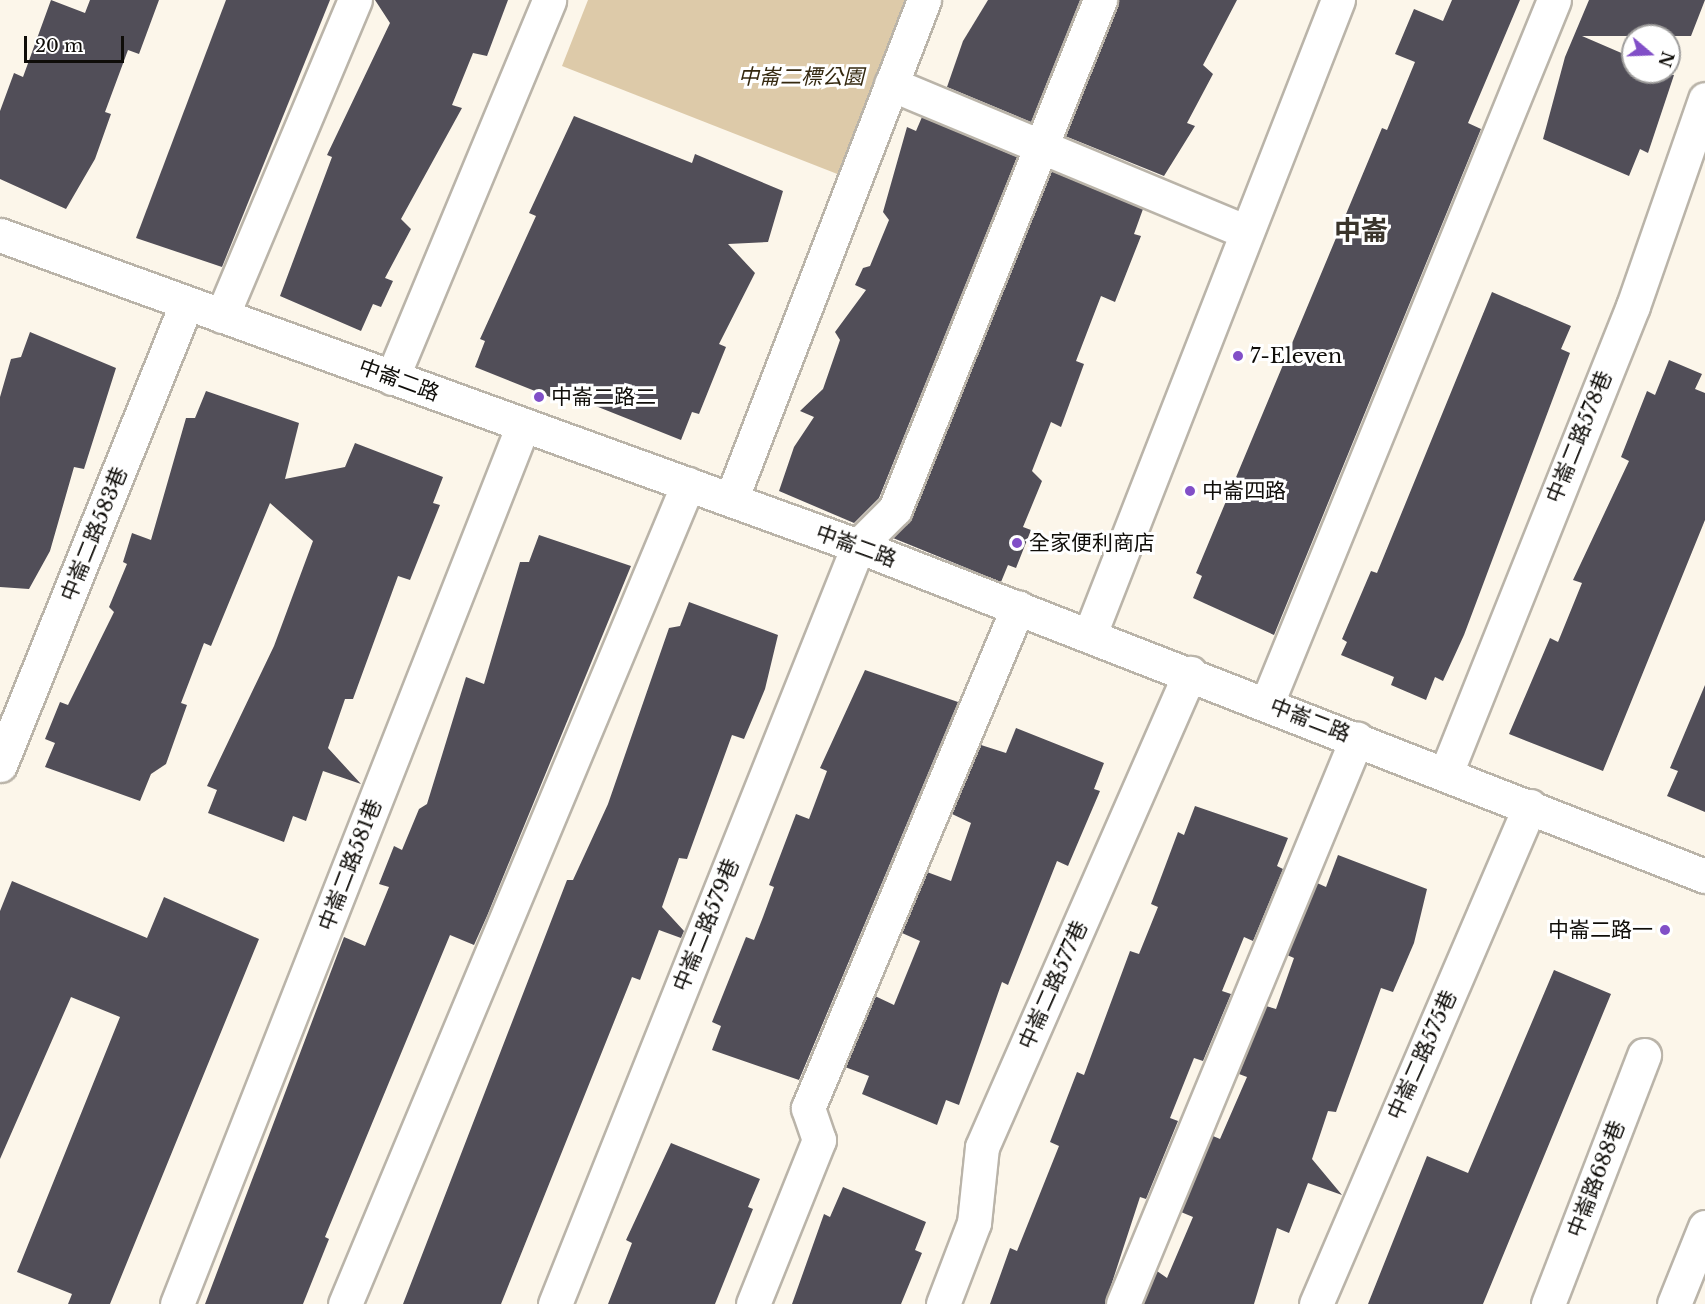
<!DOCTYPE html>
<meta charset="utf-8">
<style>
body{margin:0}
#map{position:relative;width:1705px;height:1304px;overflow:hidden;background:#fcf6ea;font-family:"Libre Baskerville","Noto Sans TC",serif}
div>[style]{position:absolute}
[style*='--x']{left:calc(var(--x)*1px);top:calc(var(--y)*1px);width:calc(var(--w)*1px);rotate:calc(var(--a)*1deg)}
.green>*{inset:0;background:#ddcaa9}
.building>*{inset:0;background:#514e58}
.roads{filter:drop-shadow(2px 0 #bab4a9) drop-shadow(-2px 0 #bab4a9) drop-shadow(0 2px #bab4a9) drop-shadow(0 -2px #bab4a9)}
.street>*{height:33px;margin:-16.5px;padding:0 16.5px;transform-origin:16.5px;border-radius:16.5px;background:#fff}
.dots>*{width:16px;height:16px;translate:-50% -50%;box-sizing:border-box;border:3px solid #fff;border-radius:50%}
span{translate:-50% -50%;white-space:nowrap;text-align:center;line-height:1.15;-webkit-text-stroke:6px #fff;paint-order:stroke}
.park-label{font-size:21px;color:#34280f;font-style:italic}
.poi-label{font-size:21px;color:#0f0d09}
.left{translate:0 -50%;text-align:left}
.right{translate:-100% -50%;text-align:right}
.street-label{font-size:21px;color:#0f0d09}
.district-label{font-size:27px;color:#39342b;font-weight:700}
.north{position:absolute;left:1621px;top:24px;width:60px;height:60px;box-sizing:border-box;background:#fff;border:2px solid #9f9e9d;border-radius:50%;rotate:109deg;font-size:16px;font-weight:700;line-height:24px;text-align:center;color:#0f0d09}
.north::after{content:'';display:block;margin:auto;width:21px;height:27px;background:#814fc7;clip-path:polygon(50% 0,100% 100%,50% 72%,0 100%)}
.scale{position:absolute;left:24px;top:36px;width:100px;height:27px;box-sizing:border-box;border:3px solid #0f0d09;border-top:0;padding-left:8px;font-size:18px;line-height:21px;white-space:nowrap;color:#0f0d09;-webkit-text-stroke:4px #fff;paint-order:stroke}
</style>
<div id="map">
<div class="green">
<i style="clip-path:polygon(588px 0,914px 0,845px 177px,562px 66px)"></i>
</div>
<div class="building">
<i style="clip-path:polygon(51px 0,85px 13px,90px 0,159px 0,139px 54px,128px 50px,105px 112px,111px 114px,95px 159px,66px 209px,0 179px,0 111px,14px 73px,23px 77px)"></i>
<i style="clip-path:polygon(226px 0,330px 0,222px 267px,136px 238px)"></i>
<i style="clip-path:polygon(375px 0,508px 0,487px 56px,473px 53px,452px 105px,462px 108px,401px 219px,411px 229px,385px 278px,393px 281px,381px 307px,373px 304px,361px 331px,280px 296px,332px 157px,327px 155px,390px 23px)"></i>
<i style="clip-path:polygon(988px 0,1080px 0,1031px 122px,947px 87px,963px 41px)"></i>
<i style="clip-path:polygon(1118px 0,1237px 0,1203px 65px,1213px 74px,1187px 123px,1195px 126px,1164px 176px,1065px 136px)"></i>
<i style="clip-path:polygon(1452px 0,1520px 0,1468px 123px,1481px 129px,1274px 635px,1193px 598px,1202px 576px,1196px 573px,1382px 128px,1387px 130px,1415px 62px,1395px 54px,1414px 9px,1443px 21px)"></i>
<i style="clip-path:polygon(1589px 0,1705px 0,1691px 36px,1582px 36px,1633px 58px,1633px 72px,1674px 75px,1648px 153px,1640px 149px,1629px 176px,1543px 139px,1565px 57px)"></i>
<i style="clip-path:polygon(574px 116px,692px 163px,695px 154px,783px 191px,768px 242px,728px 244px,755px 273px,719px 344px,726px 347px,699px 414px,692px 412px,681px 440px,563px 393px,560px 401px,475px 367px,485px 341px,480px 339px,536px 216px,529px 213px)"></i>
<i style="clip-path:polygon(922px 117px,1017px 157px,879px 498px,854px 523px,779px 491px,794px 447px,814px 417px,800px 411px,823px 389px,840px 340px,835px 332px,866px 290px,855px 285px,863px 268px,870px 266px,889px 220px,883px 212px,907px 127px,916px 131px)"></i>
<i style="clip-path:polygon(1051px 171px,1143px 209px,1134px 234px,1141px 236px,1115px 302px,1101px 296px,1076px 361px,1084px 364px,1061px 427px,1051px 422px,1032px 471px,1042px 481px,1023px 527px,1031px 530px,1016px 568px,1008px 565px,1001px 582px,893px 538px,912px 516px)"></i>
<i style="clip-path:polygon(1492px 292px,1571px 326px,1561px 349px,1570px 353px,1464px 635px,1443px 681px,1435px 677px,1426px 700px,1391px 685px,1394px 677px,1341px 655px,1347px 642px,1342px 639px,1371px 571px,1377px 573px)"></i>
<i style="clip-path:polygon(30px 332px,116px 368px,84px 469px,74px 467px,50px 551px,29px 589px,0 587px,0 397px,11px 359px,21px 357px)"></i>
<i style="clip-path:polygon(1669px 360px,1702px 374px,1695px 389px,1705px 393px,1705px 520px,1603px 771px,1509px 734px,1550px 638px,1558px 642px,1582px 583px,1573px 580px,1629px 461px,1621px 457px,1647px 391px,1655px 395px)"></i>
<i style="clip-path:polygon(206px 391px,299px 423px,285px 479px,345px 467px,355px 443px,443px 477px,433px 503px,440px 505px,410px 580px,398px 576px,353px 699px,345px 699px,328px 748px,361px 784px,323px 771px,306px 821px,293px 816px,284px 842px,208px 813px,217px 790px,207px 786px,274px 646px,313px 541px,270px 503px,211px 646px,204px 643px,181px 703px,187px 705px,166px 764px,151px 774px,140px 801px,45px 767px,55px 743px,45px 739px,60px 702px,68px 705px,114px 612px,109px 607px,127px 564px,123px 562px,132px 533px,151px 540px,186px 418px,195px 418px)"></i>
<i style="clip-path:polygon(539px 535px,631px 566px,487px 916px,474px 945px,450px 935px,325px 1237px,329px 1239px,303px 1304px,205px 1304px,344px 937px,365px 946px,389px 887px,379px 884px,394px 846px,402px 850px,419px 809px,427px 804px,466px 677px,484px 684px,520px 562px,529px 562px)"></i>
<i style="clip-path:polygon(689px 602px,778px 635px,765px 689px,744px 739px,732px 735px,687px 859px,679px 858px,662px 907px,684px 931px,681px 938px,659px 930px,640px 980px,632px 977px,501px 1304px,403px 1304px,567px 880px,573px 880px,608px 804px,669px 628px,680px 626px)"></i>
<i style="clip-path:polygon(865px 670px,958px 702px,799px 1080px,712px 1050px,721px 1026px,712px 1022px,746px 937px,754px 940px,763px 917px,774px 887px,769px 885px,796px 814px,809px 819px,827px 771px,820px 768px)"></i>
<i style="clip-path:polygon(1705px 685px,1705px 812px,1667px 796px,1678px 771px,1670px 768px)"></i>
<i style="clip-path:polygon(1016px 728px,1104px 763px,1094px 789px,1100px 791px,1068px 866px,1057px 861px,1008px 985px,1002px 982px,959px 1105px,946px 1100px,937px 1125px,862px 1094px,869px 1076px,845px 1067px,875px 996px,894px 1005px,920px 941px,902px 933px,927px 872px,951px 881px,971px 823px,952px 814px,981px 745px,1006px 753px)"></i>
<i style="clip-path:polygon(1195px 806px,1288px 838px,1277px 866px,1283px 869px,1253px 941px,1244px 937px,1222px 991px,1231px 994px,1203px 1061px,1194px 1058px,1170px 1118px,1178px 1121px,1146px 1199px,1140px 1197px,1105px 1304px,990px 1304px,1010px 1248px,1017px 1251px,1059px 1146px,1050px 1142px,1077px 1072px,1084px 1075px,1130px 951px,1139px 954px,1158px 907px,1151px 904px,1178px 832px,1184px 835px)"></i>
<i style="clip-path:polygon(1338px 855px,1427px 889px,1414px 943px,1393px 992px,1381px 988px,1336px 1112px,1328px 1111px,1312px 1159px,1342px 1195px,1308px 1183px,1289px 1233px,1277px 1228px,1254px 1304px,1143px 1304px,1157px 1271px,1167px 1278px,1193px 1217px,1181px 1212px,1213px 1136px,1220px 1139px,1247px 1077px,1239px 1074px,1266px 1006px,1276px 1009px,1294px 958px,1287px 955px,1317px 883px,1326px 887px)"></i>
<i style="clip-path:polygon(12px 881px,147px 938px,164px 897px,259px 939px,110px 1304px,68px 1304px,72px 1294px,17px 1272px,120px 1017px,71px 997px,0 1159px,0 911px)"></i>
<i style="clip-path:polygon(1554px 970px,1611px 994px,1483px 1304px,1368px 1304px,1427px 1156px,1468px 1173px)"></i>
<i style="clip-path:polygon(671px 1143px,760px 1179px,748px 1207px,753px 1209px,715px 1304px,608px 1304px,632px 1243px,626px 1240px)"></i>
<i style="clip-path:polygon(843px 1187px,926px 1222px,915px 1250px,922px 1253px,901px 1304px,792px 1304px,824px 1214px,830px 1217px)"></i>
</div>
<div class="roads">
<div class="street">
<i style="--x:891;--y:84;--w:383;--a:22.6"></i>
<i style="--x:0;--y:235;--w:913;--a:19.92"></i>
<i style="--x:858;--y:546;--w:909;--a:21.29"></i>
<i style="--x:222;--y:316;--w:343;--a:-67.2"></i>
<i style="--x:392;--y:378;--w:409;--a:-67.4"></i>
<i style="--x:731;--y:500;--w:536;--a:-68.89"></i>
<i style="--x:1090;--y:634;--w:681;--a:-68.64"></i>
<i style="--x:1267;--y:703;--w:759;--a:-67.79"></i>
<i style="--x:0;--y:765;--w:498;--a:-68"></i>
<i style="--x:1446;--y:773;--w:503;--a:-68.18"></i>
<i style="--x:1633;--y:306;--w:219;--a:-70.8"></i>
<i style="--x:177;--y:1304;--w:945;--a:-68.51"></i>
<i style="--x:345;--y:1304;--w:889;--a:-67.3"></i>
<i style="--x:555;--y:1304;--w:816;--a:-68.21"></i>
<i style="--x:858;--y:546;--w:52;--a:-45"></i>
<i style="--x:895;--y:509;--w:549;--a:-68.06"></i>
<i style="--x:753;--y:1304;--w:177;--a:-68.1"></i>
<i style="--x:819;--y:1140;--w:34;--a:-109"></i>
<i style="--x:808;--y:1108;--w:543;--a:-67.26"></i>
<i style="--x:943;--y:1304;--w:87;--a:-69.1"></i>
<i style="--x:974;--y:1223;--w:76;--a:-84"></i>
<i style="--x:982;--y:1147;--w:518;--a:-66.31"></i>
<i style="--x:1123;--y:1304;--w:612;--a:-67.54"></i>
<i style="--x:1316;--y:1304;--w:542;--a:-66.75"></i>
<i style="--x:1548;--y:1304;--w:267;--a:-68.9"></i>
<i style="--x:1674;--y:1304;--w:83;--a:-68.1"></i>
</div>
</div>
<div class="dots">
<i style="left:1238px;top:356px;background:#814fc7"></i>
<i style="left:539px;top:397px;background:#814fc7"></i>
<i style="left:1190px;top:491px;background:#814fc7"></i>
<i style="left:1017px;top:543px;background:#814fc7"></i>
<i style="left:1665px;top:930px;background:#814fc7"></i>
</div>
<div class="park-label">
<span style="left:801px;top:77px">中崙二標公園</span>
</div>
<div class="poi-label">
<span class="left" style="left:1250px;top:356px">7-Eleven</span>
<span class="left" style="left:551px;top:397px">中崙二路二</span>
<span class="left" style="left:1202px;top:491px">中崙四路</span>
<span class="left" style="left:1029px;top:543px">全家便利商店</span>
<span class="right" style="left:1653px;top:930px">中崙二路一</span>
</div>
<div class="street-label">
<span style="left:399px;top:380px;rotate:20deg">中崙二路</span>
<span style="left:1579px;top:437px;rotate:-68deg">中崙二路578巷</span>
<span style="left:94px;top:534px;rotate:-68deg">中崙二路583巷</span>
<span style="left:856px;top:546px;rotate:20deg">中崙二路</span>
<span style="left:1310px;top:720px;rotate:21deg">中崙二路</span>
<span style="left:350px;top:865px;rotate:-69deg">中崙二路581巷</span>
<span style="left:706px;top:925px;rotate:-68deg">中崙二路579巷</span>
<span style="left:1053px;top:985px;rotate:-66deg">中崙二路577巷</span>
<span style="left:1422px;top:1055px;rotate:-66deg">中崙二路575巷</span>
<span style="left:1596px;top:1179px;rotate:-69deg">中崙路688巷</span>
</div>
<div class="district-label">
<span style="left:1361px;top:231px">中崙</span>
</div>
<div class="north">N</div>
<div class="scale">20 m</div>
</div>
